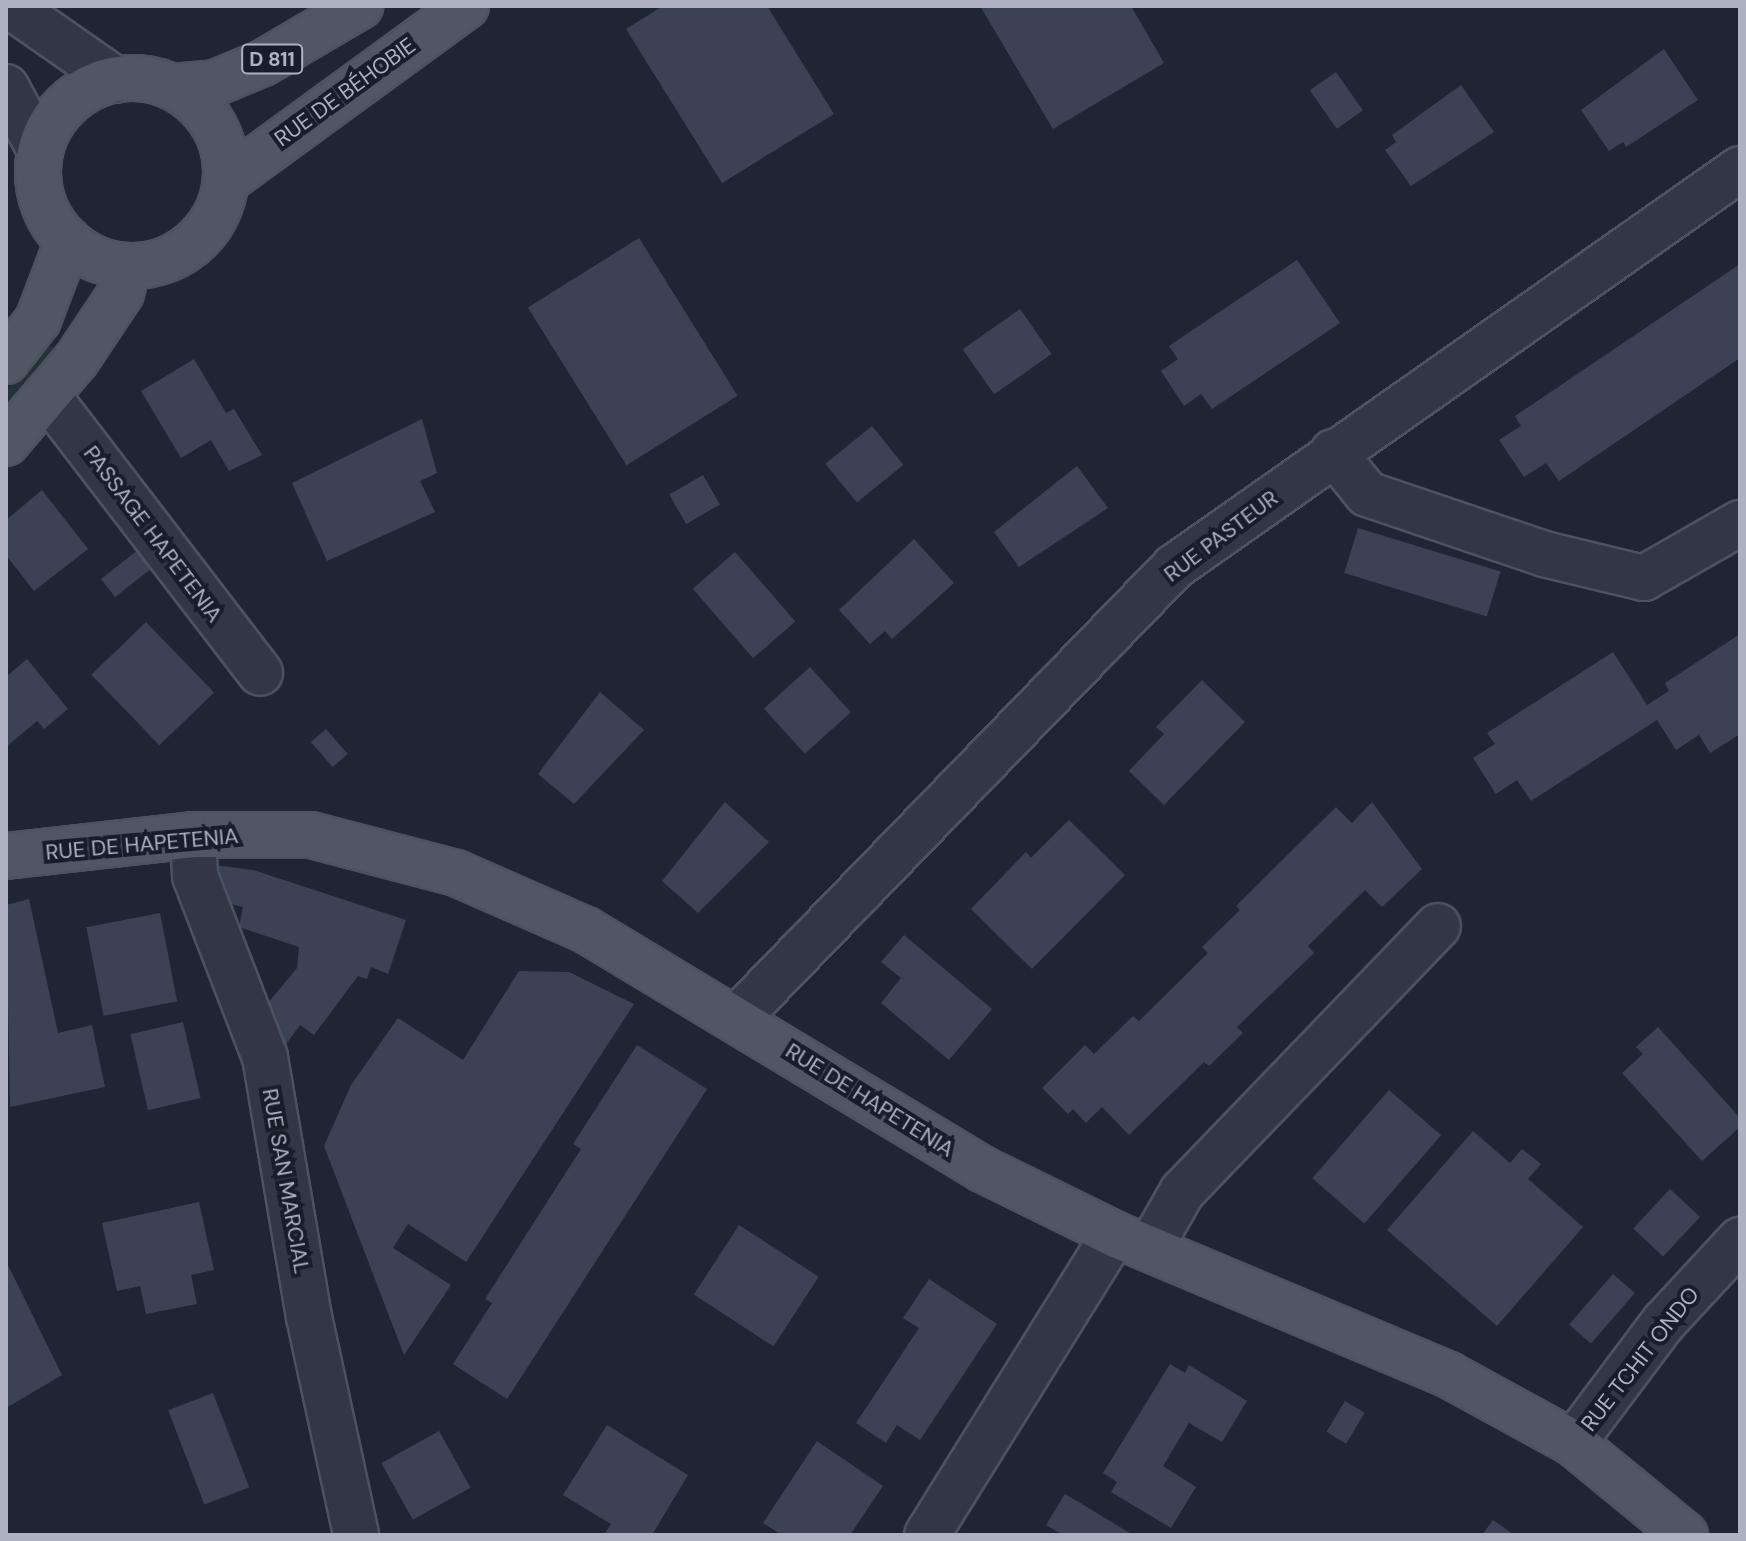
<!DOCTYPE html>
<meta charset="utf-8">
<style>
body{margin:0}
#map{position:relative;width:1746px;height:1541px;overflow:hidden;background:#202534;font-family:"DM Sans",sans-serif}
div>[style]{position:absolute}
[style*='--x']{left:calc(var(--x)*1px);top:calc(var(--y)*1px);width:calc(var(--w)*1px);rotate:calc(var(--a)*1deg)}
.green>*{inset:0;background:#223237}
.building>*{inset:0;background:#3c4255;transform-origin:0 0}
.roads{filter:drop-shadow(2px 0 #4d5260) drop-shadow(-2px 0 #4d5260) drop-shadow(0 2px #4d5260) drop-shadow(0 -2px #4d5260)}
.minor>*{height:44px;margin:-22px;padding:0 22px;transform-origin:22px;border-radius:22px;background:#333745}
.major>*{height:44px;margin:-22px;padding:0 22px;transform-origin:22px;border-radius:22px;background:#515665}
.major>.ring{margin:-22px;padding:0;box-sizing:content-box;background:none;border:44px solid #515665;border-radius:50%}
span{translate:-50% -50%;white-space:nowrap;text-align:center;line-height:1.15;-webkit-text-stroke:8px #181d2a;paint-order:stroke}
.shield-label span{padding:2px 6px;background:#181d2a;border:2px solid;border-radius:6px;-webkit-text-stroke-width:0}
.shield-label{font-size:20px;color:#adb1c2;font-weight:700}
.street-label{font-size:22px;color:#adb1c2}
.frame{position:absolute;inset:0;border:8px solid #adb1c2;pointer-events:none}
</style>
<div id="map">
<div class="green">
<i style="clip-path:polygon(55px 346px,57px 358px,6px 424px,6px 391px,44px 347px)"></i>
</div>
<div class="building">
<i style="clip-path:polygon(663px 6px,767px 6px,834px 114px,722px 183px,626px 29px)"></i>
<i style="clip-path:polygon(980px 6px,1131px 6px,1164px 63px,1053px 129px)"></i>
<i style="clip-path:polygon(1664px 49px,1698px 100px,1626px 147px,1623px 142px,1609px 151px,1581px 110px)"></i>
<i style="left:1336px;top:72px;width:47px;height:32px;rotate:55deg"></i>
<i style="clip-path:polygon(1461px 85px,1494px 132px,1411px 186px,1385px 150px,1396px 142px,1392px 135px)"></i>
<i style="left:639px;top:238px;width:186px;height:131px;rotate:58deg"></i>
<i style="clip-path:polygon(1297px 260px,1340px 323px,1212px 409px,1201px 394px,1184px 406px,1161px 371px,1178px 359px,1169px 346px)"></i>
<i style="clip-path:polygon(1740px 264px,1740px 358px,1559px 481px,1546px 463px,1524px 477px,1499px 440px,1521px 426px,1515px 416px)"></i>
<i style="left:1020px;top:309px;width:55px;height:70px;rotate:55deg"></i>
<i style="clip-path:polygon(194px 359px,226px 413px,234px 409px,262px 455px,229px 471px,211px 440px,181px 458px,141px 391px)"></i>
<i style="clip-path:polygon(422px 419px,437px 473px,420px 481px,435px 512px,327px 561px,292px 483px)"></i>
<i style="left:872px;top:426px;width:50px;height:60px;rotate:51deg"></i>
<i style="clip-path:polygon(1077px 466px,1108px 508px,1019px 567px,994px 532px)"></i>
<i style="left:703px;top:475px;width:34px;height:39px;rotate:60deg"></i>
<i style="clip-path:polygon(42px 490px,88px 549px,34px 591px,6px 555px,6px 520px)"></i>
<i style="left:1358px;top:528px;width:149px;height:47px;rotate:17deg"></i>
<i style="clip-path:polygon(914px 539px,954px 583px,892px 639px,885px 631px,870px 644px,839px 610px)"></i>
<i style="left:138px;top:550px;width:23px;height:47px;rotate:52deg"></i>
<i style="left:735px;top:552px;width:92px;height:56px;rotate:49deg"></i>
<i style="left:146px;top:622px;width:98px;height:76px;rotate:46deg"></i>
<i style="clip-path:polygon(1740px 634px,1740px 734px,1710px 753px,1699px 735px,1676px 750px,1657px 720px,1531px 801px,1517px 780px,1496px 794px,1473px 758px,1495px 744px,1487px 733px,1613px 652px,1647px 705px,1669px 691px,1665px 683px)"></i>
<i style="clip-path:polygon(27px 659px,68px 709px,44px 729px,37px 721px,6px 747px,6px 677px)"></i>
<i style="left:810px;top:667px;width:61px;height:62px;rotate:48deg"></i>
<i style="clip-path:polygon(1202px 680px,1245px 722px,1164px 805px,1129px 771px,1164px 734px,1156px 727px)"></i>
<i style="clip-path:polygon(600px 692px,644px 730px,574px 804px,538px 774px)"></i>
<i style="left:326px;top:729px;width:33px;height:20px;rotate:49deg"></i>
<i style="clip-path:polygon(725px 802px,769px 842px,698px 913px,662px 881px)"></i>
<i style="clip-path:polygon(1372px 802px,1422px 869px,1382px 907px,1365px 890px,1308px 946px,1314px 953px,1237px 1027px,1243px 1033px,1209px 1066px,1204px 1062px,1129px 1135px,1102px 1107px,1086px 1123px,1073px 1109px,1068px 1114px,1042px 1088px,1085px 1045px,1094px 1054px,1133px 1016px,1139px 1021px,1208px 953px,1202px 947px,1240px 910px,1236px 906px,1336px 807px,1352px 823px)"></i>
<i style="clip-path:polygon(1069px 820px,1125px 875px,1032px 969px,971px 909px,1026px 852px,1031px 858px)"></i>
<i style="clip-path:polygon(214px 865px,253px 870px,406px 920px,388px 974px,371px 967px,367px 979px,358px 976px,314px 1035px,300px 1025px,279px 1054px,263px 1009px,297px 968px,299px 947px,239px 927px,243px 907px,227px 903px)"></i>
<i style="clip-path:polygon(29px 899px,58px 1033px,92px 1025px,105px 1087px,10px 1107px,6px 905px)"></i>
<i style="left:160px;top:913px;width:90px;height:75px;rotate:79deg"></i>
<i style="clip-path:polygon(904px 935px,992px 1009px,949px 1060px,881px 1003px,901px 978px,881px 962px)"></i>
<i style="clip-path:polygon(519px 971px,569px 972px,634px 1004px,466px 1262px,408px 1224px,393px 1248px,451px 1285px,404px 1355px,324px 1146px,351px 1085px,398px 1018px,463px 1060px)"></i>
<i style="left:183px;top:1022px;width:78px;height:54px;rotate:77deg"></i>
<i style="clip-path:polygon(1658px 1027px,1740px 1118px,1740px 1127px,1702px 1161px,1622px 1073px,1643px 1054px,1636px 1047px)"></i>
<i style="clip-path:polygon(637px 1045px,707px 1089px,507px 1399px,453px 1364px,492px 1303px,485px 1299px,581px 1149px,573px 1144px)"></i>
<i style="left:1389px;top:1090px;width:69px;height:117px;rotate:41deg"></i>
<i style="clip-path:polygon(1473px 1131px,1510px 1163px,1522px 1149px,1541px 1164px,1528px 1179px,1583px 1227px,1497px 1326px,1387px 1230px)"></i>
<i style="left:1670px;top:1189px;width:41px;height:54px;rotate:43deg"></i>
<i style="clip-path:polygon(199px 1202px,214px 1270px,191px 1275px,197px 1304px,146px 1314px,140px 1286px,117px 1291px,102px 1223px)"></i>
<i style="left:739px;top:1225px;width:95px;height:83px;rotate:33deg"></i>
<i style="clip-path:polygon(6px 1261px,62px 1375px,6px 1408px)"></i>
<i style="left:1613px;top:1274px;width:29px;height:67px;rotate:41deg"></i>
<i style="clip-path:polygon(929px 1279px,997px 1324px,920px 1440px,897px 1425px,886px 1443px,856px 1423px,919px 1328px,903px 1318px)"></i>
<i style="clip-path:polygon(1170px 1364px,1185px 1373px,1189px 1365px,1247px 1401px,1222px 1442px,1189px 1423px,1163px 1466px,1196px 1487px,1171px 1528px,1111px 1492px,1117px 1482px,1103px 1473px)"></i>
<i style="left:213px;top:1393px;width:101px;height:48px;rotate:69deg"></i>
<i style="left:1345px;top:1401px;width:23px;height:36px;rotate:31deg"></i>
<i style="clip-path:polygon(607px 1425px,688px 1475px,652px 1535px,604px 1535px,611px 1524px,563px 1495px)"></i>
<i style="left:439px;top:1431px;width:65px;height:66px;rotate:61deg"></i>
<i style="clip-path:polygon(817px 1441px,883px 1486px,850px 1535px,782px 1535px,763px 1523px)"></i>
<i style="clip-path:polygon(1065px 1494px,1082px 1504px,1133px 1535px,1063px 1535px,1046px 1525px)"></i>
<i style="clip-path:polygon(1493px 1520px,1514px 1535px,1482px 1535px)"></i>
</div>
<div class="roads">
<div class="minor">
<i style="--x:10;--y:6;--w:129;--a:34.9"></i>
<i style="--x:6;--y:87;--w:72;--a:61.6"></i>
<i style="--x:47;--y:395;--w:350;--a:52.5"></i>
<i style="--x:1333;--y:452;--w:54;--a:51"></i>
<i style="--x:1367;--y:494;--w:187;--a:18.7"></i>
<i style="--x:1544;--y:554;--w:103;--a:13.5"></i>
<i style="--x:1644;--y:578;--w:111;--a:-29.8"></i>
<i style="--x:193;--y:835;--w:41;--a:87.2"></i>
<i style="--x:195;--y:876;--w:194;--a:68.9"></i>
<i style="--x:265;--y:1057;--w:264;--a:80.4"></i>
<i style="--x:309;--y:1317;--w:223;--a:77.8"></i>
<i style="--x:737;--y:1018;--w:628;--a:-45.9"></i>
<i style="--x:1174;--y:567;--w:692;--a:-35.11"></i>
<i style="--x:1150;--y:1248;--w:64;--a:-60.3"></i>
<i style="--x:1182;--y:1192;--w:369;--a:-46.1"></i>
<i style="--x:1573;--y:1443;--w:151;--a:-53.1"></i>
<i style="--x:1664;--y:1322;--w:112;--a:-47.2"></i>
<i style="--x:927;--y:1535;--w:354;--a:-58.1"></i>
</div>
<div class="major">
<i class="ring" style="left:38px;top:78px;width:144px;height:144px"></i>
<i style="--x:173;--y:87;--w:42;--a:-5.4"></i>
<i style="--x:215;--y:83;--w:52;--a:-22.6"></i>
<i style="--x:263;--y:63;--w:113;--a:-30.4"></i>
<i style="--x:226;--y:181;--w:297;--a:-36.1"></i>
<i style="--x:6;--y:361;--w:52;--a:-52"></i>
<i style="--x:38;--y:320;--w:85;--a:-69.2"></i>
<i style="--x:6;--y:443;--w:110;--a:-49.8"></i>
<i style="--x:77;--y:359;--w:79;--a:-56.3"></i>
<i style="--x:121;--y:293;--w:27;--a:-75"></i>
<i style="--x:6;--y:856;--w:188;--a:-6.4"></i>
<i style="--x:193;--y:835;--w:118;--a:0"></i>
<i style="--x:311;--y:835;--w:150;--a:14.7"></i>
<i style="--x:456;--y:873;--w:142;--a:23.7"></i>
<i style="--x:586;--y:930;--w:463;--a:31.1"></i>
<i style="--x:982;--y:1169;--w:147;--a:26.2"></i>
<i style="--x:1114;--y:1234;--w:363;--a:22.8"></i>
<i style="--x:1449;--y:1375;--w:141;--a:28.7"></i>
<i style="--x:1573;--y:1443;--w:145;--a:39.4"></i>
</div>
</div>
<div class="shield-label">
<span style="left:272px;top:59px">D 811</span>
</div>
<div class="street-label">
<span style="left:345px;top:92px;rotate:-36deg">RUE DE BÉHOBIE</span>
<span style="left:153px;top:534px;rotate:53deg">PASSAGE HAPETENIA</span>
<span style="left:1221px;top:536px;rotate:-37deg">RUE PASTEUR</span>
<span style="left:142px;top:844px;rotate:-5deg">RUE DE HAPETENIA</span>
<span style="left:870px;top:1100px;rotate:32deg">RUE DE HAPETENIA</span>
<span style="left:286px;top:1181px;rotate:80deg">RUE SAN MARCIAL</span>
<span style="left:1640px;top:1359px;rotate:-52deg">RUE TCHIT ONDO</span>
</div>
<div class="frame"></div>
</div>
